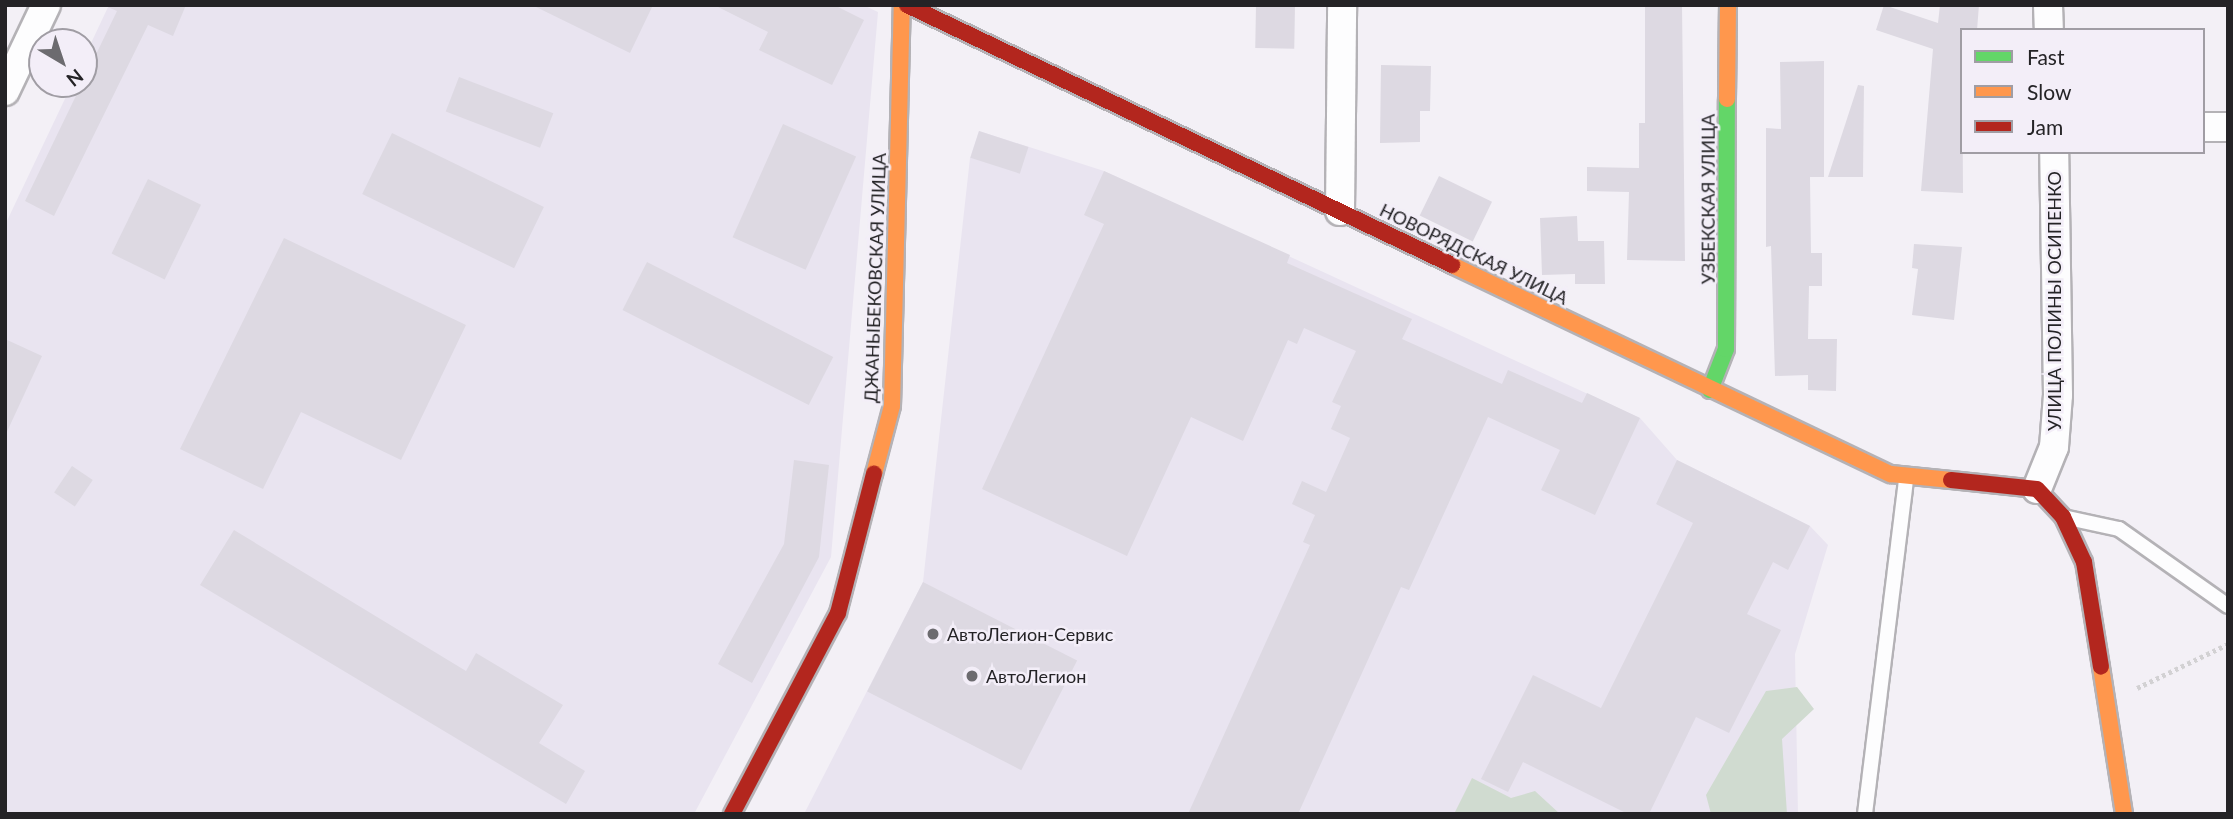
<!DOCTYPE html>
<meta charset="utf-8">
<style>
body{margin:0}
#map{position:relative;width:2233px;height:819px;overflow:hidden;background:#f3f0f6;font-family:Lato,sans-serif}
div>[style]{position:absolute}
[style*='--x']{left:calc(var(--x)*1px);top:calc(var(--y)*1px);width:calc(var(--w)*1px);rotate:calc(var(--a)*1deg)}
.built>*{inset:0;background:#e9e4f0}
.green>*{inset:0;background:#d0dbd0}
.building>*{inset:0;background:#ddd9e2;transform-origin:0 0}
.path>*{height:4.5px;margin-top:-2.25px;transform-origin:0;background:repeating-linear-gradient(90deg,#d2d1d3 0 3.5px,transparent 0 7px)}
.roads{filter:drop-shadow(2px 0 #b4b2b6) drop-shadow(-2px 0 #b4b2b6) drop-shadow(0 2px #b4b2b6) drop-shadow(0 -2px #b4b2b6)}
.lane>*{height:14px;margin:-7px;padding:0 7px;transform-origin:7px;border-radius:7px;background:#fdfdfe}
.street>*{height:28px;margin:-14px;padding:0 14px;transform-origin:14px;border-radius:14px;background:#fdfdfe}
.fast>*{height:16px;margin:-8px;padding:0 8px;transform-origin:8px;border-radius:8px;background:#63d668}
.slow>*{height:16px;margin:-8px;padding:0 8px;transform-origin:8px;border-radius:8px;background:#ff974d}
.jam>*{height:16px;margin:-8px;padding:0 8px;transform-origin:8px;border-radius:8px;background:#b3261e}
.dots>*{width:19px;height:19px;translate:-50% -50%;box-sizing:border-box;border:4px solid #f3eef8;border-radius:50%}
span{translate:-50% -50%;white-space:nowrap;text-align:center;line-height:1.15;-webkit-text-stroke:5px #f3eef8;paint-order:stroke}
.street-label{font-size:18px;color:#242326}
.poi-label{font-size:18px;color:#242326}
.left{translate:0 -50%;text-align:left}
.frame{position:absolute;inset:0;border:7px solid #242326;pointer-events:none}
.legend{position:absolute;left:1960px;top:28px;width:245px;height:126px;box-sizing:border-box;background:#f3eef8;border:2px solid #a09da4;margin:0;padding:9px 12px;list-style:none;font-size:21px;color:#242326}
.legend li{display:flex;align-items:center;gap:14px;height:35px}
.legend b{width:35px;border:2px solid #a09da4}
.north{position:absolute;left:28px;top:28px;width:70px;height:70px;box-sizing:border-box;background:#f3eef8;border:2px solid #a09da4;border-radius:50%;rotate:141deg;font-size:19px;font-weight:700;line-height:28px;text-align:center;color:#242326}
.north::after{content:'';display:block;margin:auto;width:24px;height:32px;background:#6c6b6f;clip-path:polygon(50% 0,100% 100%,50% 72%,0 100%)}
</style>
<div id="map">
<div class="built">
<i style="clip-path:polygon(109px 5px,863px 5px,878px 12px,831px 557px,694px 814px,5px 814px,5px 225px,72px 84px,84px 84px,84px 58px)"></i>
<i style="clip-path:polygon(979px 131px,1104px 171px,1640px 418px,1677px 460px,1810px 526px,1828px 545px,1795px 654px,1798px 814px,804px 814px,923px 582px,970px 158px)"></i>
</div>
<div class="green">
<i style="clip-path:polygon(1797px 687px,1814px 709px,1782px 739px,1787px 814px,1711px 814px,1706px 795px,1766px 691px)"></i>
<i style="clip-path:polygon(1472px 778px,1511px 798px,1535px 791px,1560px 814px,1454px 814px)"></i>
</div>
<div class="building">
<i style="clip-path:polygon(103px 5px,186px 5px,173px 36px,148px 25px,54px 216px,25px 201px,117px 11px)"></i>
<i style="clip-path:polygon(532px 5px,653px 5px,630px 53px)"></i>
<i style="clip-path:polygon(714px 5px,834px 5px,864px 20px,832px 85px,759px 50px,768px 32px)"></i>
<i style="left:1256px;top:5px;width:39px;height:43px;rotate:1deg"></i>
<i style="clip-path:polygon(1645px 5px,1682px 5px,1685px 261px,1627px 260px,1629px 192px,1587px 191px,1587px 167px,1639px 168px,1639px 123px,1645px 123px)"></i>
<i style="clip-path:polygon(1884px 5px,1938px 23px,1940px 5px,1979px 5px,1977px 30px,1962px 30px,1963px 193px,1921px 191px,1933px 49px,1876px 30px)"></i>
<i style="clip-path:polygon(1824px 61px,1824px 177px,1810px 177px,1811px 253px,1822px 253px,1822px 286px,1809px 286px,1808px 339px,1837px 339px,1836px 391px,1808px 390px,1808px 375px,1775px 376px,1771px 246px,1766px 247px,1766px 128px,1781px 129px,1780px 62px)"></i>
<i style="clip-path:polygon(1381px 65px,1431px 66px,1430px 111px,1420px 111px,1420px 142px,1380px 143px)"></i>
<i style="left:459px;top:77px;width:101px;height:37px;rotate:21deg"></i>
<i style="clip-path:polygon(1858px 85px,1864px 86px,1863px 177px,1828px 177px)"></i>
<i style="left:783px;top:124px;width:80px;height:124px;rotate:24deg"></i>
<i style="left:979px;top:131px;width:52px;height:28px;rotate:18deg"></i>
<i style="left:392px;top:133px;width:169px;height:68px;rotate:26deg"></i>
<i style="clip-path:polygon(1104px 171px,1290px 255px,1287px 263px,1412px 319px,1402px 339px,1502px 384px,1508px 370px,1582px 403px,1587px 393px,1640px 418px,1595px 515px,1541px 490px,1560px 450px,1488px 417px,1409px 590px,1401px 587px,1298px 814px,1188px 814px,1310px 545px,1303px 542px,1315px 515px,1292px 504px,1302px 481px,1326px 492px,1350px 438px,1331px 429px,1341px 406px,1332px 402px,1356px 351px,1304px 328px,1297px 344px,1288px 340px,1243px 441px,1191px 417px,1127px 556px,982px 489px,1104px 224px,1084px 215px)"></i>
<i style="left:1439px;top:176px;width:59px;height:44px;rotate:26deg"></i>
<i style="left:148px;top:179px;width:59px;height:83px;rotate:26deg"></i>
<i style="clip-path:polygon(1577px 216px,1578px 241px,1604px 241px,1605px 284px,1575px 284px,1575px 274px,1542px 275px,1540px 218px)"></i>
<i style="clip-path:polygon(284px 238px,466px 325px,401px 460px,301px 412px,263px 489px,180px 449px)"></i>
<i style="clip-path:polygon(1914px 244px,1962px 247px,1954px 320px,1912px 315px,1918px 269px,1912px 268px)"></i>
<i style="left:647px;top:262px;width:209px;height:54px;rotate:27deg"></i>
<i style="clip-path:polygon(5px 339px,42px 356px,5px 436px)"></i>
<i style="clip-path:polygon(794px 460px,829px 465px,819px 557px,752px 683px,718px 664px,784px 544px)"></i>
<i style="clip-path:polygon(1677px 460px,1810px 526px,1788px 570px,1773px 562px,1747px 614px,1781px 630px,1729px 733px,1696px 717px,1649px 814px,1628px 814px,1523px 762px,1508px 792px,1481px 779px,1533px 675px,1601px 708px,1693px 523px,1656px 504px)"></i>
<i style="left:72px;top:466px;width:25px;height:32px;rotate:34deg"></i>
<i style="clip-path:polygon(234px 530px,466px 671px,476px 653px,563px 705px,539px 743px,585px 771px,566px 804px,200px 585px)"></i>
<i style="left:923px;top:582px;width:173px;height:123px;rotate:27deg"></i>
</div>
<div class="path">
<i style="--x:2137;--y:688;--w:101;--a:-25.8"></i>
</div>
<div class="roads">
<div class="lane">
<i style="--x:2068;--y:518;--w:52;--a:12.2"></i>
<i style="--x:2119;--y:529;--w:133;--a:35.2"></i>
<i style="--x:1865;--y:814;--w:338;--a:-83"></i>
</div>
<div class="street">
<i style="--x:2048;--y:5;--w:25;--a:88"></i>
<i style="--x:5;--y:91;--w:95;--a:-64.5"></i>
<i style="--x:2203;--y:127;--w:25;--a:0"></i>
<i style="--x:1340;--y:211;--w:206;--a:-89.4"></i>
<i style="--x:2037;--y:489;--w:45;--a:-68"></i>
<i style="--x:2054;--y:447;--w:52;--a:-85.6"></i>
<i style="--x:2058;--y:395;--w:243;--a:-90.9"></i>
</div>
<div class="fast">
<i style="--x:1710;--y:390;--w:44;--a:-68.7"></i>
<i style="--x:1726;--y:349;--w:250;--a:-89.8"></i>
</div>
<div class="slow">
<i style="--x:1727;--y:99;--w:94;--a:-89.4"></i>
<i style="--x:1452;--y:265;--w:486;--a:25.5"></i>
<i style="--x:1891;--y:474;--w:60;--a:5.7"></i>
<i style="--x:874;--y:474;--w:70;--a:-75.2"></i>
<i style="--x:892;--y:406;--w:401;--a:-88.6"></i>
<i style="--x:2101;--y:667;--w:149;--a:81.1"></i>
</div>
<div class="jam">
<i style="--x:907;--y:5;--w:604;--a:25.5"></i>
<i style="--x:1951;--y:480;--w:86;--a:6"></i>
<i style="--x:2037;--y:489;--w:38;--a:47"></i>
<i style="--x:2063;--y:517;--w:50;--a:65"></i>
<i style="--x:2084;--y:562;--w:106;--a:80.8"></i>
<i style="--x:732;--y:814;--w:227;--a:-62.2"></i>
<i style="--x:838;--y:613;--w:144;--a:-75.5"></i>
</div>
</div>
<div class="dots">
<i style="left:933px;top:634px;background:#6c6b6f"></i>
<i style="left:972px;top:676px;background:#6c6b6f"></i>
</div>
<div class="street-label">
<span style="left:1708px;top:199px;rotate:-90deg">УЗБЕКСКАЯ УЛИЦА</span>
<span style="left:1474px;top:254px;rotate:26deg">НОВОРЯДСКАЯ УЛИЦА</span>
<span style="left:875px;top:278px;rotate:-88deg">ДЖАНЫБЕКОВСКАЯ УЛИЦА</span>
<span style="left:2054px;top:301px;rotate:-90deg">УЛИЦА ПОЛИНЫ ОСИПЕНКО</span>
</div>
<div class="poi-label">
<span class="left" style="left:947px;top:634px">АвтоЛегион-Сервис</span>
<span class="left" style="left:986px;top:676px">АвтоЛегион</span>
</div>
<div class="frame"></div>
<ul class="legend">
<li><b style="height:9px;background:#63d668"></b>Fast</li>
<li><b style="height:9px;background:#ff974d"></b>Slow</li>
<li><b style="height:9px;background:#b3261e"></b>Jam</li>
</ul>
<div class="north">N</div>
</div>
